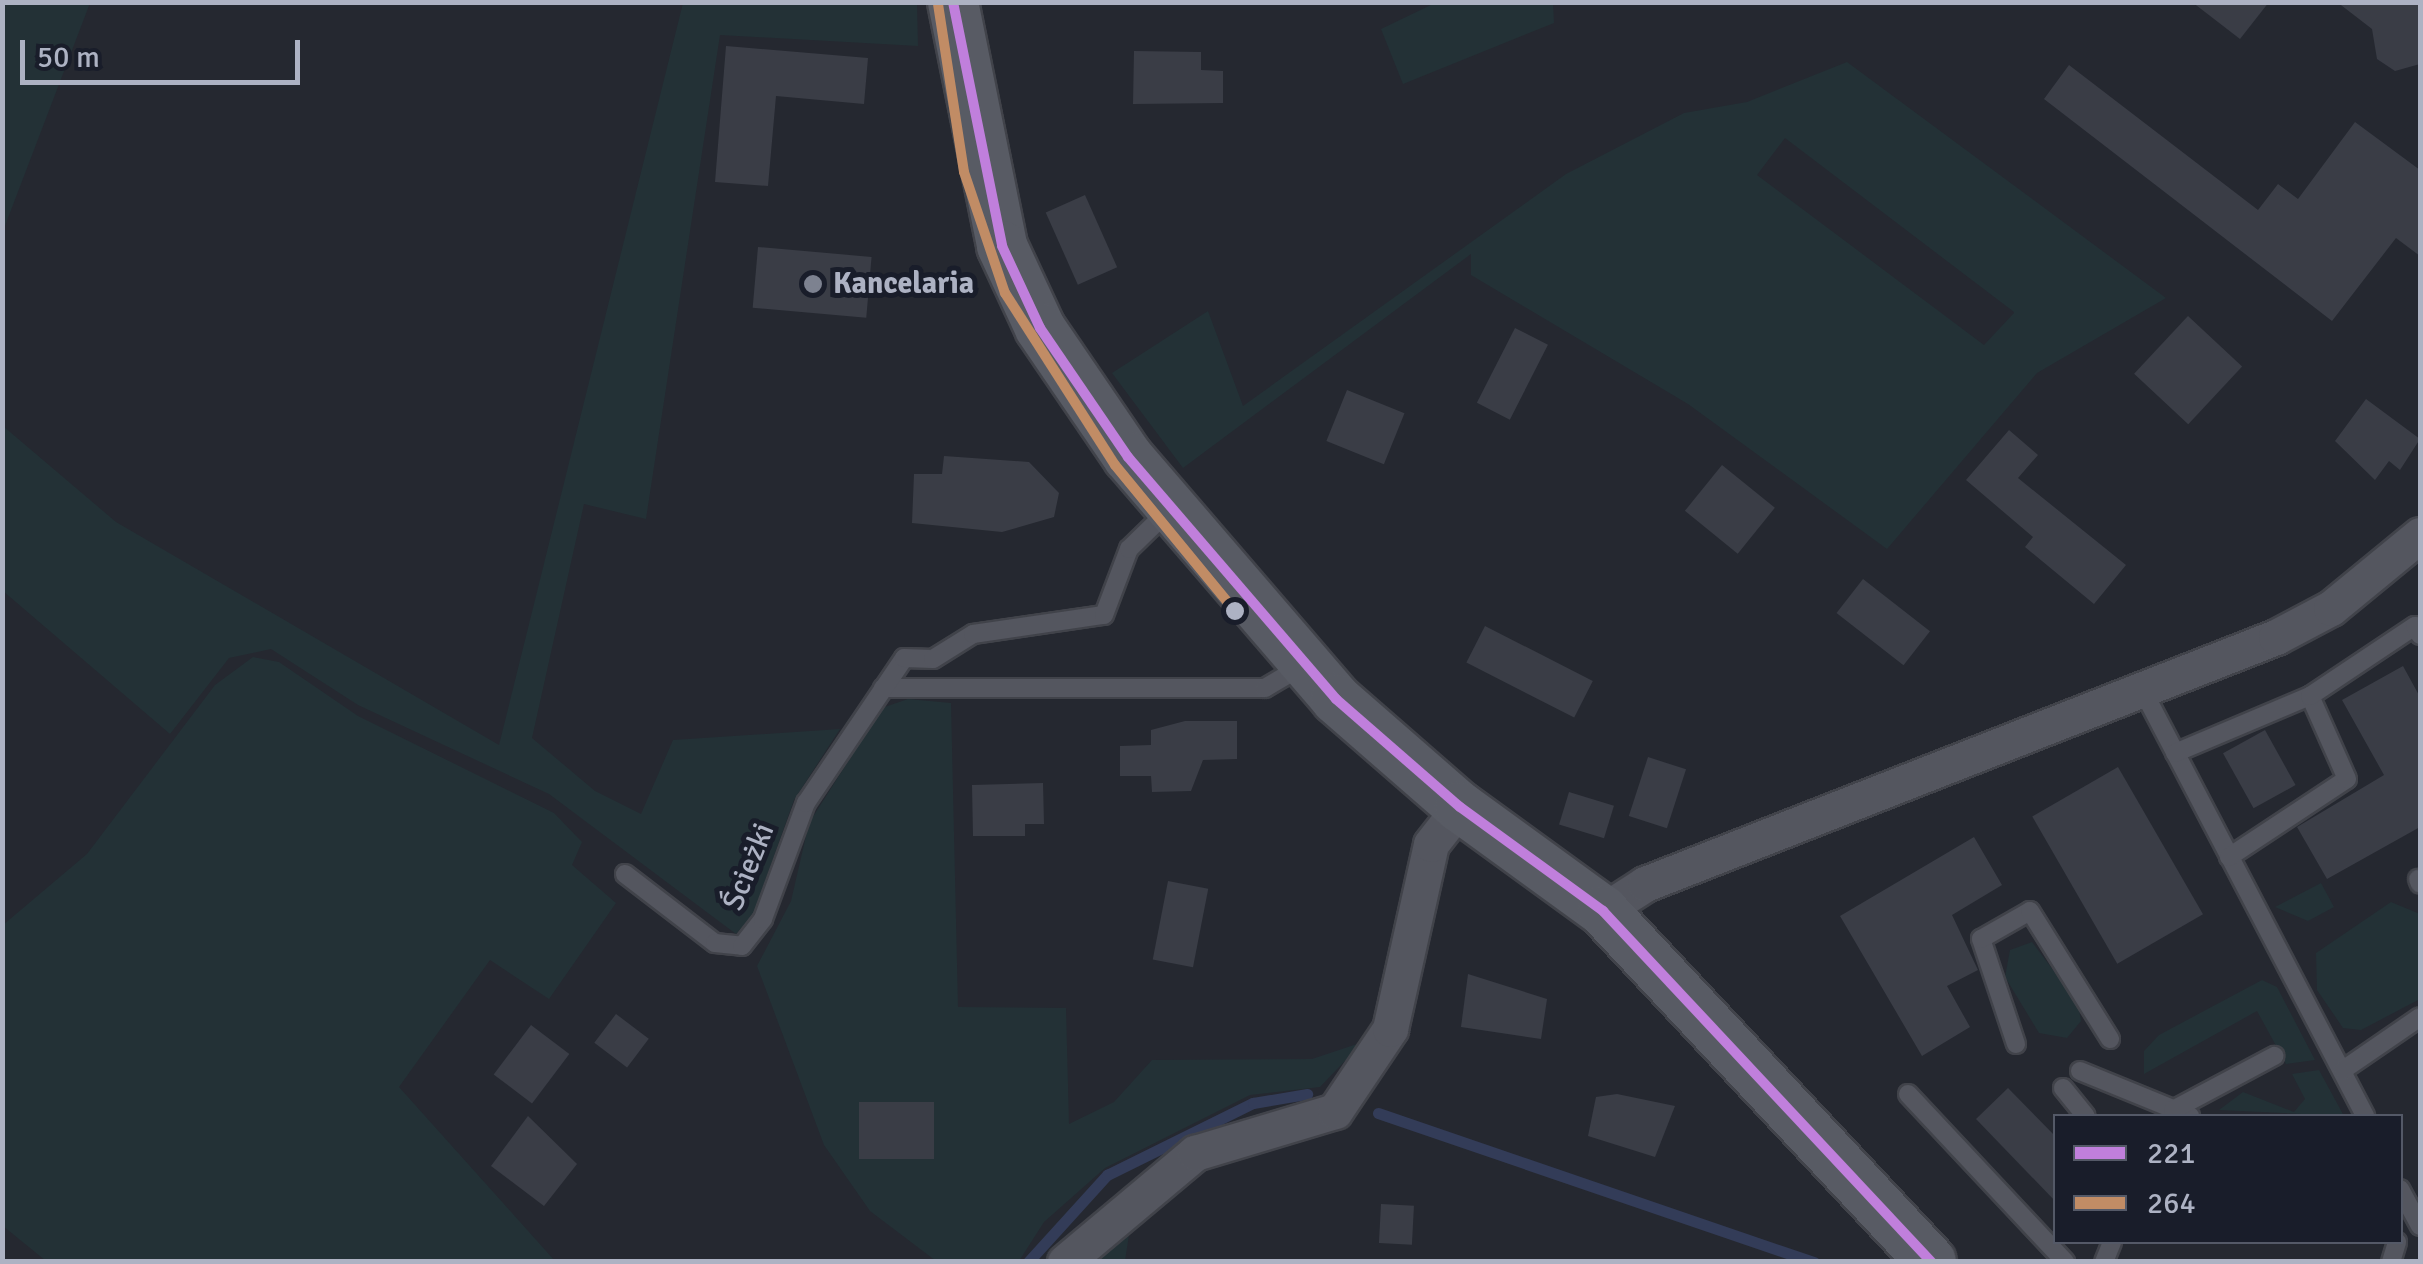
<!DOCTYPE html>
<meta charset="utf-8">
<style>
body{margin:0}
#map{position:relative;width:2423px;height:1264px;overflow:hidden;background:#252830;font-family:Signika,sans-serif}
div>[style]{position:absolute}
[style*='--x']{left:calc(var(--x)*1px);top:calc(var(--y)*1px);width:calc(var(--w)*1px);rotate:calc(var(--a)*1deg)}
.green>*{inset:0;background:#233136}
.stream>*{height:11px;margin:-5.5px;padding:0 5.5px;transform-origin:5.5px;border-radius:5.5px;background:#333c58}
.building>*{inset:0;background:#3a3d46;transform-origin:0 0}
.roads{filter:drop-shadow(2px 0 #41434a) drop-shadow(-2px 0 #41434a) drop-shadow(0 2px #41434a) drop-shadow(0 -2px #41434a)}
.lane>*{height:18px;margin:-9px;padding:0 9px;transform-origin:9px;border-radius:9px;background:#54565f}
.street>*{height:35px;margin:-17.5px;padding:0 17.5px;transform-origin:17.5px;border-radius:17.5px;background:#54565f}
.secondary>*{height:50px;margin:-25px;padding:0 25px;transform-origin:25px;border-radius:25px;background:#585b64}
.bus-1>*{height:10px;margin:-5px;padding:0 5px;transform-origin:5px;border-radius:5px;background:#c07fdc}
.bus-2>*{height:10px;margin:-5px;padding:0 5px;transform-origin:5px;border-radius:5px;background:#c18c65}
.dots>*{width:28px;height:28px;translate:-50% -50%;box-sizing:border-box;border:5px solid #191d2a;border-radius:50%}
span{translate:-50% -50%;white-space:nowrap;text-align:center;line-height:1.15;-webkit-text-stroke:10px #191d2a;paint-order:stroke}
.poi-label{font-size:30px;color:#adb2c3;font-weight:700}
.left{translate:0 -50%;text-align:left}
.street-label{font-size:30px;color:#adb2c3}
.frame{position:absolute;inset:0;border:5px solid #adb2c3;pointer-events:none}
.legend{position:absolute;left:2053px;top:1114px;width:350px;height:130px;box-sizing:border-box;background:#191d2a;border:2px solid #545967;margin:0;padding:12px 18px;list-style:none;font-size:30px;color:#adb2c3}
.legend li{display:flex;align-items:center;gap:20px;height:50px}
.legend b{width:50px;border:2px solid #545967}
.scale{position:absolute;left:20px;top:40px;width:280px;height:45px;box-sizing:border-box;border:5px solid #adb2c3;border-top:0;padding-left:12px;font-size:30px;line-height:35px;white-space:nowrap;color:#adb2c3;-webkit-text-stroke:8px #191d2a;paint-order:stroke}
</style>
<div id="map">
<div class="green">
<i style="clip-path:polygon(3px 2px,90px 3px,3px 231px,2px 3px)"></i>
<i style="clip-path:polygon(683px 3px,917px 3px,918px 46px,720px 35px,646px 519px,584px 504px,532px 738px,595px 791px,641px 814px,673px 740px,840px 729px,794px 800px,753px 915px,736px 934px,549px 794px,358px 705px,271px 649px,229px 658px,170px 734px,3px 591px,3px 426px,116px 522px,499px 745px)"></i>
<i style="clip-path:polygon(1435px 3px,1553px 3px,1554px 23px,1403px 84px,1381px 29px)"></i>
<i style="clip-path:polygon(evenodd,1847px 62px,2166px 298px,2037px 373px,1887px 549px,1688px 404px,1471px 275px,1471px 254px,1183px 468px,1112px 373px,1208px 311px,1243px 406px,1566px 174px,1684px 113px,1747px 102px,1847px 62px,1785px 138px,2014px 312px,2014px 313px,1984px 345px,1757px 175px,1785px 138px)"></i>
<i style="clip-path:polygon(253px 657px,279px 662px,358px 716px,554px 813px,582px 842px,572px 865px,616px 903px,549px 999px,490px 960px,399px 1087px,555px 1261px,46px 1261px,3px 1226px,3px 925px,87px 854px,215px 685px)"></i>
<i style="clip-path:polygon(908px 699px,951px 703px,958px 1007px,1066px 1008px,1069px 1124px,1114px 1102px,1152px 1060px,1312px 1059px,1363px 1042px,1320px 1087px,1250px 1095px,1105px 1168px,1044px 1222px,1019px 1261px,936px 1261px,870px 1211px,824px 1145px,757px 966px,791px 901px,809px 823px,882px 708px)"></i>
<i style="clip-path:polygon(2321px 883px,2334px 907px,2308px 921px,2275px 907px)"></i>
<i style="clip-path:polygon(2391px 902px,2420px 914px,2420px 999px,2361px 1030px,2343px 1028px,2317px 990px,2316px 953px)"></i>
<i style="clip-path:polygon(2032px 942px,2078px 1003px,2081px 1021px,2067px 1038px,2039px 1033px,2005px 977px,2010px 950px)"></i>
<i style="clip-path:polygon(2262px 980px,2277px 987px,2315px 1060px,2286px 1064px,2257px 1011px,2144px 1074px,2144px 1051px,2159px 1035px)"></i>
<i style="clip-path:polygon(2319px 1070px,2344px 1116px,2219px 1110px,2243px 1092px,2294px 1112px,2305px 1099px,2292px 1074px)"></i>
<i style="clip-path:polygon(1132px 1215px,1125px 1261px,1089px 1261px)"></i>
</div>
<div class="stream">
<i style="--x:1378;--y:1113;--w:461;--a:18.9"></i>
<i style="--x:1028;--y:1262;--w:118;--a:-47.8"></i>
<i style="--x:1107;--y:1175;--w:163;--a:-26.3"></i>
<i style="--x:1253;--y:1103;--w:55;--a:-9.5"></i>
</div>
<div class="building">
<i style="clip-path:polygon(2192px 2px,2269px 2px,2240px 39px)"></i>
<i style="clip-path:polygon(2337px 2px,2420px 2px,2420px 64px,2395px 71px,2377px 59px,2372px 29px)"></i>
<i style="clip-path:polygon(726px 46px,868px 58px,864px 104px,776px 96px,768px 186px,715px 182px)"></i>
<i style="clip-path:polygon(1134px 51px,1201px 52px,1201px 70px,1223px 71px,1223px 103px,1133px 104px)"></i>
<i style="clip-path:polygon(2069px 65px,2258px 210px,2278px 184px,2298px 199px,2355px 122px,2420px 170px,2420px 256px,2396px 238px,2332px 321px,2044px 99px)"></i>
<i style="left:1085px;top:195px;width:79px;height:43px;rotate:66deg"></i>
<i style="left:758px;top:247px;width:114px;height:61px;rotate:5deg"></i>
<i style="left:2188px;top:316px;width:74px;height:79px;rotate:43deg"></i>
<i style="left:1515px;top:328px;width:37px;height:84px;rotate:27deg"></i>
<i style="left:1347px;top:390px;width:62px;height:55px;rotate:22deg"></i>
<i style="clip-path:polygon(2366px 399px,2420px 439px,2400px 470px,2389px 461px,2375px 480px,2335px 441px)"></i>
<i style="clip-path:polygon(2009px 430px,2038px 455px,2018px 478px,2126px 565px,2094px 604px,2025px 547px,2033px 537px,1966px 480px)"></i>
<i style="clip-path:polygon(944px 456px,1029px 462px,1059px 493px,1054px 517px,1002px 532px,912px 523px,914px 474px,942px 474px)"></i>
<i style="left:1722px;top:465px;width:68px;height:59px;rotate:39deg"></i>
<i style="left:1863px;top:579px;width:85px;height:43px;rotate:38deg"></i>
<i style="left:1485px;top:626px;width:121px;height:41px;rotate:27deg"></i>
<i style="clip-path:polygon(2403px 666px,2420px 697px,2420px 827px,2327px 879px,2297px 827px,2384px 775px,2342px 700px)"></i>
<i style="clip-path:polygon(1185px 721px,1237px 721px,1237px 759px,1203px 760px,1191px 791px,1152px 792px,1151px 776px,1120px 776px,1120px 746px,1151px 745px,1151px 730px)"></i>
<i style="left:2265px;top:730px;width:63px;height:48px;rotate:61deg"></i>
<i style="left:1648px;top:757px;width:40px;height:62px;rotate:18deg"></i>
<i style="left:2118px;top:767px;width:170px;height:99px;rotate:60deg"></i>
<i style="clip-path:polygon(1043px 783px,1044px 824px,1025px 824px,1025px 836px,973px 836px,972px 785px)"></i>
<i style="left:1569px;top:792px;width:47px;height:34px;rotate:17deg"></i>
<i style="clip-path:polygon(1974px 837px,2002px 885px,1952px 915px,1978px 970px,1947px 986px,1970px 1027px,1922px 1056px,1840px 916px)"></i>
<i style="left:1168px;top:881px;width:41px;height:80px;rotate:11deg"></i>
<i style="clip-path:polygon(1468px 974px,1547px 999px,1541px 1039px,1461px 1027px)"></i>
<i style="left:616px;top:1014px;width:41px;height:36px;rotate:37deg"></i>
<i style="left:531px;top:1025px;width:48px;height:62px;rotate:37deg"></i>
<i style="clip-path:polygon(2008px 1088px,2056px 1137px,2056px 1202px,1976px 1119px)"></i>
<i style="clip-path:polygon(1617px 1094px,1675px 1106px,1655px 1157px,1588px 1136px,1596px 1097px)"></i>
<i style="left:934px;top:1102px;width:57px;height:75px;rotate:90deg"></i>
<i style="clip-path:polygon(528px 1116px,577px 1164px,544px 1206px,491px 1166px)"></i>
<i style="left:1381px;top:1204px;width:33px;height:39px;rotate:3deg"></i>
</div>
<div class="roads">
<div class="lane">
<i style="--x:883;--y:688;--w:382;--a:0"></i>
<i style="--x:1265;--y:688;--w:45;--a:-30.5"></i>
<i style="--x:2142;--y:689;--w:482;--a:62.4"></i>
<i style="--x:2175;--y:753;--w:147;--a:-22.9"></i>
<i style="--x:2229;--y:857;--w:141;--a:-33.5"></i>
<i style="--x:2347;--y:779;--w:91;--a:-114"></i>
<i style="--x:2310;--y:696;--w:126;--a:-33.7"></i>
<i style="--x:2415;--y:626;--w:10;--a:61"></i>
<i style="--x:625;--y:874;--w:113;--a:37.5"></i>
<i style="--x:715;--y:943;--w:27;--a:6"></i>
<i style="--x:742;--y:946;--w:34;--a:-52"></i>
<i style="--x:763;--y:919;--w:124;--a:-69.7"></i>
<i style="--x:806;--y:803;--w:175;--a:-55.9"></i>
<i style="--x:904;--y:658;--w:29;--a:2"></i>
<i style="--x:933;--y:659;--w:47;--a:-32"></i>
<i style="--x:973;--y:634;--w:132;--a:-8.3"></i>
<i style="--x:1104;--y:615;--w:71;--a:-69.3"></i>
<i style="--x:1129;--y:549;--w:57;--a:-44.3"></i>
<i style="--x:2418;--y:879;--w:5;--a:68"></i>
<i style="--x:2016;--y:1044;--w:111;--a:-108.4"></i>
<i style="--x:1981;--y:939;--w:56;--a:-29.7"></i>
<i style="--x:2030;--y:911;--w:151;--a:58"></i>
<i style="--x:2343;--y:1070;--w:93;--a:-34.5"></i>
<i style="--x:2080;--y:1071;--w:119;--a:22.2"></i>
<i style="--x:2063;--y:1088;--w:36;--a:51"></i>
<i style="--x:1908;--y:1094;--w:230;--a:46.9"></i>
<i style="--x:2173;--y:1110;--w:115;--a:-28.1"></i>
<i style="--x:2400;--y:1189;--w:42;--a:61.6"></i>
<i style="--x:2104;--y:1262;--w:22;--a:-68"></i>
<i style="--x:2391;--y:1262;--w:21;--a:-73"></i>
</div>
<div class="street">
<i style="--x:1603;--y:911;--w:50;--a:-32.7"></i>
<i style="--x:1645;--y:884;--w:678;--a:-21.38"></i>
<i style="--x:2276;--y:637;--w:62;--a:-27.8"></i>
<i style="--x:2331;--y:608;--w:115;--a:-39.4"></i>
<i style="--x:1065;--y:1262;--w:170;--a:-40"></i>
<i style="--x:1195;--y:1153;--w:146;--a:-16.7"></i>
<i style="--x:1335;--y:1111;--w:99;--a:-56.1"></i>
<i style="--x:1390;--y:1029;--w:189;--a:-77.5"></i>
<i style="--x:1431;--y:844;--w:47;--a:-51.9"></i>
</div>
<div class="secondary">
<i style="--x:953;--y:2;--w:249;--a:78.6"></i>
<i style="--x:1002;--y:246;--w:90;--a:65.1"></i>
<i style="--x:1040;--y:328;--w:156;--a:55.7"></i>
<i style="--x:1128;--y:457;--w:319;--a:49.3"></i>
<i style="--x:1336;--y:699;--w:164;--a:41.1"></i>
<i style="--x:1460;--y:807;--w:177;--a:36"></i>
<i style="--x:1603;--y:911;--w:480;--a:46.9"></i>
</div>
</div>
<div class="bus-1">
<i style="--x:953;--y:2;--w:249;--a:78.6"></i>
<i style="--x:1002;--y:246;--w:90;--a:65.1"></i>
<i style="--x:1040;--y:328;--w:156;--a:55.7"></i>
<i style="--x:1128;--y:457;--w:319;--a:49.3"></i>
<i style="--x:1336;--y:699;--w:164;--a:41.1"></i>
<i style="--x:1460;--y:807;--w:177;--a:36"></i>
<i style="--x:1603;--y:911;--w:480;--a:46.9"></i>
</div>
<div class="bus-2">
<i style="--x:938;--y:4;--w:170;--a:81.2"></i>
<i style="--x:964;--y:172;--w:128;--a:71.3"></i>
<i style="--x:1005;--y:293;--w:204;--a:57.4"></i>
<i style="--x:1115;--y:465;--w:189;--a:50.6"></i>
</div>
<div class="dots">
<i style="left:813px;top:284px;background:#7d8290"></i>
<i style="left:1235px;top:611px;background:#adb2c3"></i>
</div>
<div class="poi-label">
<span class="left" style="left:833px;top:284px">Kancelaria</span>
</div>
<div class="street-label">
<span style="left:749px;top:867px;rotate:-68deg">Ścieżki</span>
</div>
<div class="frame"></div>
<ul class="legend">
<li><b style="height:12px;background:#c07fdc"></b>221</li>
<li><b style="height:12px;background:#c18c65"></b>264</li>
</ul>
<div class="scale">50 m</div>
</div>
